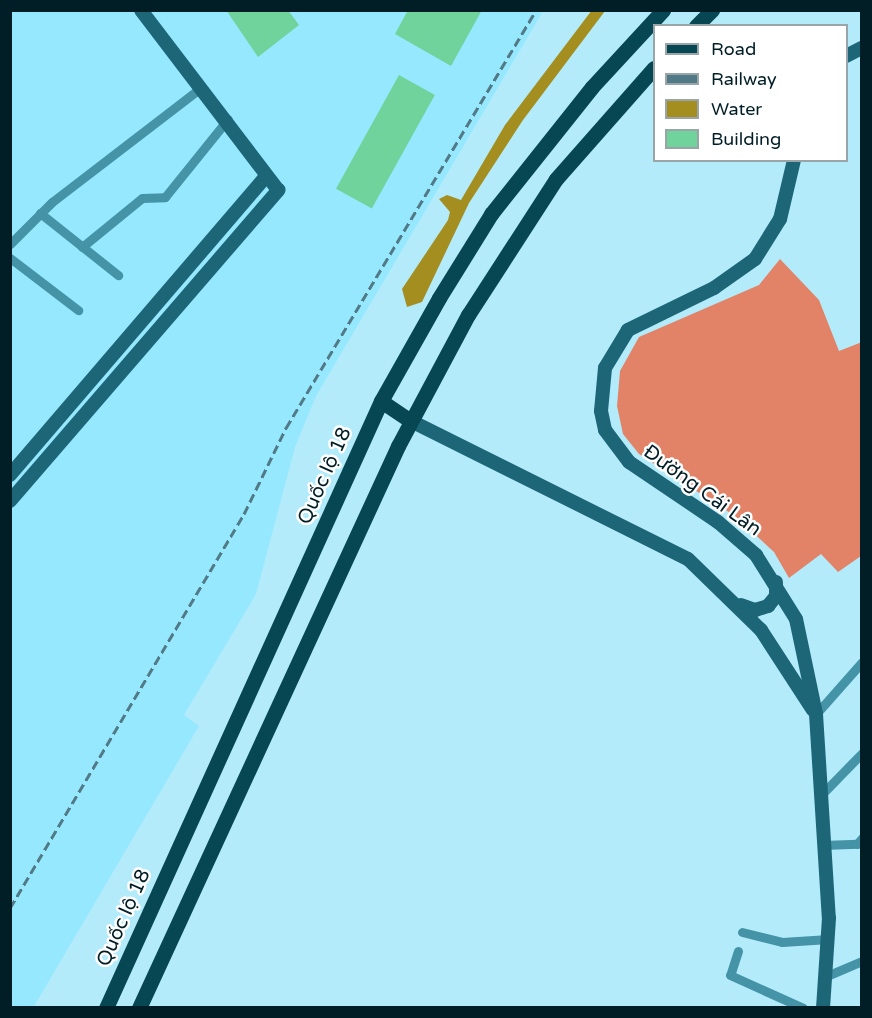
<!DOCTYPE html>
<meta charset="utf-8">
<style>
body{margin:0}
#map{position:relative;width:872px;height:1018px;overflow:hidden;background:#b3ebfb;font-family:"Varela Round",sans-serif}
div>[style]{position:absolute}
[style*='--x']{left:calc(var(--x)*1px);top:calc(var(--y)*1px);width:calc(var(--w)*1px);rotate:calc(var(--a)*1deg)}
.built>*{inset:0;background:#96e8fe}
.forest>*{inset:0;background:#e28367}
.water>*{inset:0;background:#a38e1f}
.building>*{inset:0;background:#70d39b;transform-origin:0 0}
.minor>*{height:9px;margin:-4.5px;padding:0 4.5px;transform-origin:4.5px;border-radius:4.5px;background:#4493a7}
.secondary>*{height:14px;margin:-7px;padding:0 7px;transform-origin:7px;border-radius:7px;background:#1c6678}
.primary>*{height:15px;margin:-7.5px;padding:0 7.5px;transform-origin:7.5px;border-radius:7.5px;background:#074754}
.rail>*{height:3px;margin-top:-1.5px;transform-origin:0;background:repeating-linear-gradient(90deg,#517a86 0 9px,transparent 0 13.5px)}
span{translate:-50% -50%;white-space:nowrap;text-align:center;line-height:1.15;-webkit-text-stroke:5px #fff;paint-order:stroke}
.street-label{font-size:20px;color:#011e26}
.frame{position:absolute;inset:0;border:12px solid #011e26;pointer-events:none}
.legend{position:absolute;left:653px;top:24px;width:195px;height:138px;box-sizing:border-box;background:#fff;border:2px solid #99a5a8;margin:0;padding:8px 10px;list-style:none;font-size:18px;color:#011e26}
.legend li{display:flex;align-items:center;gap:12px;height:30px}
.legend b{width:30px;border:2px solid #99a5a8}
</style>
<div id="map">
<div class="built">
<i style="clip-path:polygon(10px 11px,543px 11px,316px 396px,295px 447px,256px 594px,184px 715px,199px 726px,33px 1008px,10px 1007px)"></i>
</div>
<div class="forest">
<i style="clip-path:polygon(780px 259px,819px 300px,839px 351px,862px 342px,861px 556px,838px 572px,821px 554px,789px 578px,774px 552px,735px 516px,639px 454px,623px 434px,617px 406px,620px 371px,639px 337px,759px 285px)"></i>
</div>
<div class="water">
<i style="clip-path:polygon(592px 10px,605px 11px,523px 120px,469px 203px,422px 302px,407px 307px,402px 289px,448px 220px,450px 212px,439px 199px,447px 195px,461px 200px,505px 125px)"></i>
</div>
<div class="building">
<i style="clip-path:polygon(226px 10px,288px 10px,299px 25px,258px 57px)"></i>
<i style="clip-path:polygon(408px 10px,482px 10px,451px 66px,395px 34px)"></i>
<i style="left:399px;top:75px;width:41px;height:130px;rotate:29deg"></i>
</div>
<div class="minor">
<i style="--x:40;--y:213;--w:100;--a:38.5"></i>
<i style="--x:10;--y:244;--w:59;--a:-45"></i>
<i style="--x:52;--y:202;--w:189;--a:-37.5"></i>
<i style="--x:82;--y:247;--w:77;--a:-39.2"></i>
<i style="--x:142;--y:198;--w:23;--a:-2"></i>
<i style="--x:165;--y:197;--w:100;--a:-51.1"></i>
<i style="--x:10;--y:258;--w:86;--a:37.4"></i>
<i style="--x:816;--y:714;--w:69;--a:-48.5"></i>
<i style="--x:821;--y:795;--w:59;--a:-45.7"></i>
<i style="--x:823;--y:845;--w:34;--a:-2"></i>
<i style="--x:857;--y:844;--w:8;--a:-50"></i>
<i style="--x:742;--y:932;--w:41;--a:14"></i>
<i style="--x:782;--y:942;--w:47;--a:-3.7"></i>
<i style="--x:738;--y:951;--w:25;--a:108"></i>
<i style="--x:730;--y:975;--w:80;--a:24.3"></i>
<i style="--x:829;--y:975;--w:36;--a:-23"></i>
</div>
<div class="secondary">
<i style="--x:846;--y:56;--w:18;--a:-27"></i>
<i style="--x:794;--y:160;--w:61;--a:103.3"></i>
<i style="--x:780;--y:219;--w:47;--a:122"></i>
<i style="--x:755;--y:259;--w:50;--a:144.7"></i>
<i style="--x:714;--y:288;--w:96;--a:154"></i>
<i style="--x:628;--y:330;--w:44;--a:121.2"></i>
<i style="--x:605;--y:368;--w:43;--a:95.3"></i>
<i style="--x:601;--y:411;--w:19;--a:78"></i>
<i style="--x:605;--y:430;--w:40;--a:53"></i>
<i style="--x:629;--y:462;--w:107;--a:34"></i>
<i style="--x:718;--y:522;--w:50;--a:41"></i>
<i style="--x:756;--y:555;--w:75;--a:58"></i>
<i style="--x:796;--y:619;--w:97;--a:78.1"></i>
<i style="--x:816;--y:714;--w:204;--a:86.4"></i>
<i style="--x:829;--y:918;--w:90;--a:93.8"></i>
<i style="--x:411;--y:421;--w:309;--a:26.5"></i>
<i style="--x:688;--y:559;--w:102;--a:44.2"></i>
<i style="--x:761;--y:630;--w:95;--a:57"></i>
<i style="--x:10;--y:475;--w:394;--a:-49.4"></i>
<i style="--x:10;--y:501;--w:411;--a:-49.2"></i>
<i style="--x:278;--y:190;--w:226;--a:-127.3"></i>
<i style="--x:741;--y:605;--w:15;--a:20"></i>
<i style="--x:755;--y:610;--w:14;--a:-17"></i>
<i style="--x:768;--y:606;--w:13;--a:-51"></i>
<i style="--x:776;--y:596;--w:14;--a:-90"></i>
</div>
<div class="primary">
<i style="--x:696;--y:26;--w:23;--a:-45"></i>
<i style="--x:381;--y:401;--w:36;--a:34"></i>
<i style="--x:106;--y:1008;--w:666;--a:-65.63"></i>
<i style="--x:381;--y:401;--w:118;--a:-60.6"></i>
<i style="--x:439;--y:298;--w:99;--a:-58.2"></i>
<i style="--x:491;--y:214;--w:162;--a:-51.5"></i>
<i style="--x:592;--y:87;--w:105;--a:-47.3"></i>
<i style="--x:139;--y:1008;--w:619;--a:-65.26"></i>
<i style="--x:398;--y:446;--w:149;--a:-61.9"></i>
<i style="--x:468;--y:315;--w:162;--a:-57.1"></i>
<i style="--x:556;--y:179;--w:148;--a:-48.6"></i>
</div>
<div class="rail">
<i style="--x:10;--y:908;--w:458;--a:-59.3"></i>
<i style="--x:244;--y:514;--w:96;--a:-64"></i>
<i style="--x:286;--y:428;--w:487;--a:-59.1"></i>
</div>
<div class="street-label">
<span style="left:325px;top:476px;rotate:-66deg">Quốc lộ 18</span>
<span style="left:702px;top:491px;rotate:36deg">Đường Cái Lân</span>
<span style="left:124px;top:918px;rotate:-66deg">Quốc lộ 18</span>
</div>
<div class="frame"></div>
<ul class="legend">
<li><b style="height:8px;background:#074754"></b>Road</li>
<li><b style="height:8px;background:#517a86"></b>Railway</li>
<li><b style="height:16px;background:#a38e1f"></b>Water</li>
<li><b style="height:16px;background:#70d39b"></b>Building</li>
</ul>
</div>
